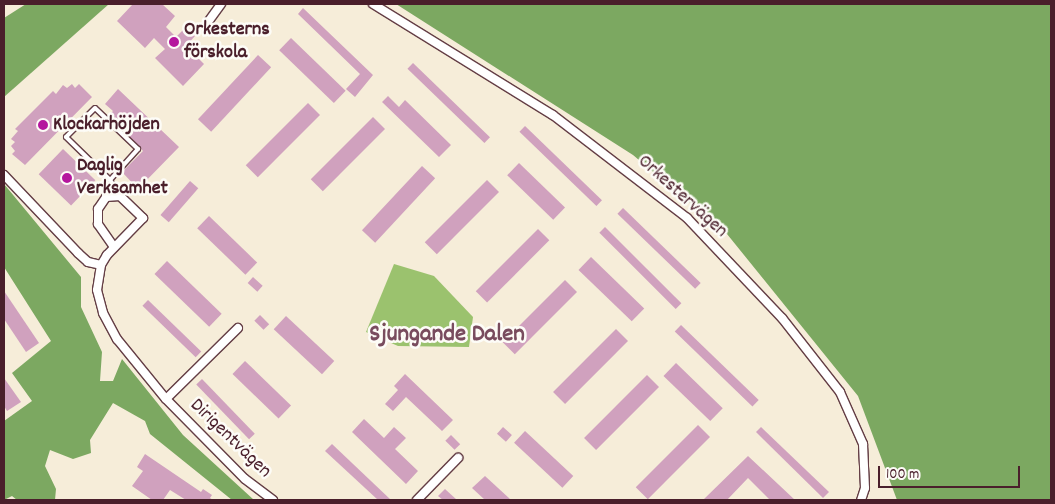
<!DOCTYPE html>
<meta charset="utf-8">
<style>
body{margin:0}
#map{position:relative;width:1055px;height:504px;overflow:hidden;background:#f6edd9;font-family:Dekko,sans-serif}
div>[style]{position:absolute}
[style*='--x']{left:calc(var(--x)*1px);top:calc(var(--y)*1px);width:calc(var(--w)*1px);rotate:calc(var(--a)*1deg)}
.green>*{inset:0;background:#9bc26e}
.forest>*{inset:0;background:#7ca861}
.building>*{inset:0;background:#d0a1be;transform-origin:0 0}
.roads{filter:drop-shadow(1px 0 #643e45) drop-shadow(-1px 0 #643e45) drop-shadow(0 1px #643e45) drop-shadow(0 -1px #643e45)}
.service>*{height:4px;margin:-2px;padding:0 2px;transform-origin:2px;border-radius:2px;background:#fff}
.minor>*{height:8px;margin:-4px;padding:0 4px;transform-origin:4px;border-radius:4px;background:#fff}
.dots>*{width:14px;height:14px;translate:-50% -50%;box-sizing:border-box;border:2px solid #fdfcf7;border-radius:50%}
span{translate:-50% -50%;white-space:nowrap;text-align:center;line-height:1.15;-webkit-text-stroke:5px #fdfcf7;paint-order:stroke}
.poi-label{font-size:20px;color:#4a1f2b;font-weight:700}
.left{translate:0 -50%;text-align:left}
.street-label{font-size:20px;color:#4a1f2b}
.district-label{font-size:25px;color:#794c5e;font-weight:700}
.frame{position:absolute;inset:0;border:5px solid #4a1f2b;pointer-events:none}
.scale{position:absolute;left:878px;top:466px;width:142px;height:22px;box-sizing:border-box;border:2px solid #4a1f2b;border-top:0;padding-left:6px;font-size:15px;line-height:18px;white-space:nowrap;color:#4a1f2b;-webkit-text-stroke:4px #fdfcf7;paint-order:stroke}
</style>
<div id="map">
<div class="green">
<i style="clip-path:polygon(394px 264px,434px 276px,473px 317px,469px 347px,398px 346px,366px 332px)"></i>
</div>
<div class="forest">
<i style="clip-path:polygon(26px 4px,109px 4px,4px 97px,4px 18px)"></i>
<i style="clip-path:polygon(396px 4px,1051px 4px,1051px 500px,897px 500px,858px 396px,727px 234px,633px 155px)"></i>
<i style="clip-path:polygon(4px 184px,81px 277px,81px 307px,102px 352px,100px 381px,113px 381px,122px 359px,183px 435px,254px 500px,232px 500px,150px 434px,145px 421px,113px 403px,90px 440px,91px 453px,73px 459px,50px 450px,45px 466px,56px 489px,55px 500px,17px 500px,12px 496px,4px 500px,4px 421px,32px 401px,12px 373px,51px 341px,4px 267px)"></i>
</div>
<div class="building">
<i style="clip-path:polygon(133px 4px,162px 4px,175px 16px,166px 27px,176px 37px,186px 27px,195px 36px,186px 46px,204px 64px,183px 86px,155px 58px,165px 49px,154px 38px,145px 48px,117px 21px)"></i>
<i style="clip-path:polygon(303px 8px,373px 75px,355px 97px,346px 89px,360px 74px,298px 14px)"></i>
<i style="left:291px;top:38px;width:76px;height:17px;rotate:44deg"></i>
<i style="left:258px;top:55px;width:18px;height:88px;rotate:43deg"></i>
<i style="left:413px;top:63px;width:107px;height:8px;rotate:44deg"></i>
<i style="clip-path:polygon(72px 84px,75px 88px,79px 84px,92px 97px,25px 165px,12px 154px,15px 151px,11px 146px,15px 142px,11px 139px,18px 131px,15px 129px,53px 91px,56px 94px,63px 85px,67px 88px)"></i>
<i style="clip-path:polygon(118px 89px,179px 147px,138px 189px,122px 172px,143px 151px,113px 120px,109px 115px,113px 111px,105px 104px)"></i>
<i style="clip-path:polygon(388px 96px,399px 107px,405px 100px,451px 145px,439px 157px,382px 102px)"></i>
<i style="left:308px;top:103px;width:17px;height:88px;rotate:45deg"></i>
<i style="left:373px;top:117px;width:17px;height:88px;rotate:45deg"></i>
<i style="left:525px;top:126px;width:107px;height:8px;rotate:44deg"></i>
<i style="left:63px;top:149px;width:45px;height:35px;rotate:44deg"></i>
<i style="left:519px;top:163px;width:64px;height:17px;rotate:44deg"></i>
<i style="left:422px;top:166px;width:18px;height:88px;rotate:43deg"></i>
<i style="left:487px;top:180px;width:17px;height:88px;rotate:45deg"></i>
<i style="left:190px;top:181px;width:11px;height:45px;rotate:41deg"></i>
<i style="left:623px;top:208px;width:108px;height:8px;rotate:44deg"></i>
<i style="left:209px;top:216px;width:67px;height:17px;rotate:44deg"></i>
<i style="left:605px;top:227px;width:108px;height:8px;rotate:45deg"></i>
<i style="left:538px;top:229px;width:16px;height:88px;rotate:45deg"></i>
<i style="left:591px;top:257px;width:74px;height:18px;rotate:44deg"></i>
<i style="left:167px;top:261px;width:76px;height:18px;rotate:44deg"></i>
<i style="left:253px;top:277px;width:13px;height:8px;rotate:42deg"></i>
<i style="left:565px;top:280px;width:17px;height:88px;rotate:45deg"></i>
<i style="clip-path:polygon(4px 291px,39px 343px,26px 352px,4px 319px)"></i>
<i style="left:148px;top:300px;width:74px;height:8px;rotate:44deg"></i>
<i style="left:260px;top:315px;width:13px;height:8px;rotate:45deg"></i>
<i style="left:286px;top:316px;width:66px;height:18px;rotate:43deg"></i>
<i style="left:681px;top:325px;width:108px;height:9px;rotate:44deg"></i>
<i style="left:616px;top:329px;width:17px;height:89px;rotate:45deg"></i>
<i style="left:245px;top:361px;width:64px;height:18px;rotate:44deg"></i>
<i style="left:676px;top:363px;width:65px;height:18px;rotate:44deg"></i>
<i style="clip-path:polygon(405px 374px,453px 420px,442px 431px,406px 397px,393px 411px,385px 404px,398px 390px,394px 386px)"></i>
<i style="left:647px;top:375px;width:17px;height:89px;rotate:45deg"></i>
<i style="clip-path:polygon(4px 378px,21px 402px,7px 411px,4px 406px)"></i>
<i style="left:202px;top:379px;width:76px;height:8px;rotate:46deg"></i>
<i style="clip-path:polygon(364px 419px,384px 438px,394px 427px,406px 438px,395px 449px,418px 471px,406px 484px,352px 432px)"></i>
<i style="left:698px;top:425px;width:17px;height:88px;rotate:45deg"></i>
<i style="left:503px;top:427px;width:12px;height:9px;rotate:42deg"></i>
<i style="clip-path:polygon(761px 427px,829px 492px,823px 498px,756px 432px)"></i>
<i style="left:525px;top:431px;width:66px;height:16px;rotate:43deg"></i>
<i style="left:451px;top:435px;width:13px;height:8px;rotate:45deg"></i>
<i style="clip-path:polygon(332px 444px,391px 500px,378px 500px,325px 451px)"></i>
<i style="clip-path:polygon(145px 454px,201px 492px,203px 489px,212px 495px,210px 498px,213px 500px,186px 500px,170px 490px,163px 500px,152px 500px,132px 486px,143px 471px,137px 467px)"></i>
<i style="clip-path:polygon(748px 456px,795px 500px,770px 500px,748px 478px,727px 500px,703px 500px)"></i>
<i style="clip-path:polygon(485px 476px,511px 500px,485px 500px,472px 488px)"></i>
<i style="clip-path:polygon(445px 489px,457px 500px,443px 500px,438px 496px)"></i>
</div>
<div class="roads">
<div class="service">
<i style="--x:110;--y:180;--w:42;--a:-47.9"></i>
<i style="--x:138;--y:149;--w:59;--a:-136.4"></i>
<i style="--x:95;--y:108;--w:41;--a:135"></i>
<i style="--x:66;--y:137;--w:62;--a:44.3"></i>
<i style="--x:110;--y:180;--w:19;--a:58"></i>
</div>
<div class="minor">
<i style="--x:373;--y:4;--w:211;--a:31.7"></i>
<i style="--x:553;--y:115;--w:169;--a:37.5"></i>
<i style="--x:687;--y:218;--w:138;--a:46.5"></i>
<i style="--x:782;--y:318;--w:94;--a:51.9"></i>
<i style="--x:840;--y:392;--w:57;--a:66.1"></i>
<i style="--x:863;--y:444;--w:44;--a:87.4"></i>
<i style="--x:865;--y:488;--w:13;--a:108"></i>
<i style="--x:208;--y:22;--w:22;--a:-54"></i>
<i style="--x:4;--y:175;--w:108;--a:46.5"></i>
<i style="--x:78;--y:253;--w:13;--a:42"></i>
<i style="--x:88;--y:262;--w:13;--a:13"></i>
<i style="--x:114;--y:247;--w:28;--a:-125"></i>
<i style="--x:98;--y:224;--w:15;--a:-90"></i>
<i style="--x:98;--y:209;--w:14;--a:-56"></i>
<i style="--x:106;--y:197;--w:14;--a:-4"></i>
<i style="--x:120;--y:196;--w:32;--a:44"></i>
<i style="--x:143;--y:218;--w:52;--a:134.2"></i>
<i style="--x:107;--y:255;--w:12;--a:121"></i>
<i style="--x:101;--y:265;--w:25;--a:99"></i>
<i style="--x:97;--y:290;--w:24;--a:75"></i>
<i style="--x:103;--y:313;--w:30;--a:62"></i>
<i style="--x:117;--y:339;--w:77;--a:50.8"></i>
<i style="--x:166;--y:399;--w:112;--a:45.4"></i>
<i style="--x:245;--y:479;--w:35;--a:37"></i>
<i style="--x:166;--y:399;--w:101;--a:-44.6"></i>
<i style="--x:417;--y:500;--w:59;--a:-45.7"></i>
</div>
</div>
<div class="dots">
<i style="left:174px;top:42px;background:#b5179e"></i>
<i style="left:43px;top:125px;background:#b5179e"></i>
<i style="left:67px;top:178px;background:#b5179e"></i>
</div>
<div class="poi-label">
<span class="left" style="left:184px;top:42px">Orkesterns<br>förskola</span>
<span class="left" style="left:53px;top:125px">Klockarhöjden</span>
<span class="left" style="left:77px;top:178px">Daglig<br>Verksamhet</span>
</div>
<div class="street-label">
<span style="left:682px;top:197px;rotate:42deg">Orkestervägen</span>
<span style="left:230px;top:439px;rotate:44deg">Dirigentvägen</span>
</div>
<div class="district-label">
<span style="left:447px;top:335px">Sjungande Dalen</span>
</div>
<div class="frame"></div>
<div class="scale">100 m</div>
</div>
